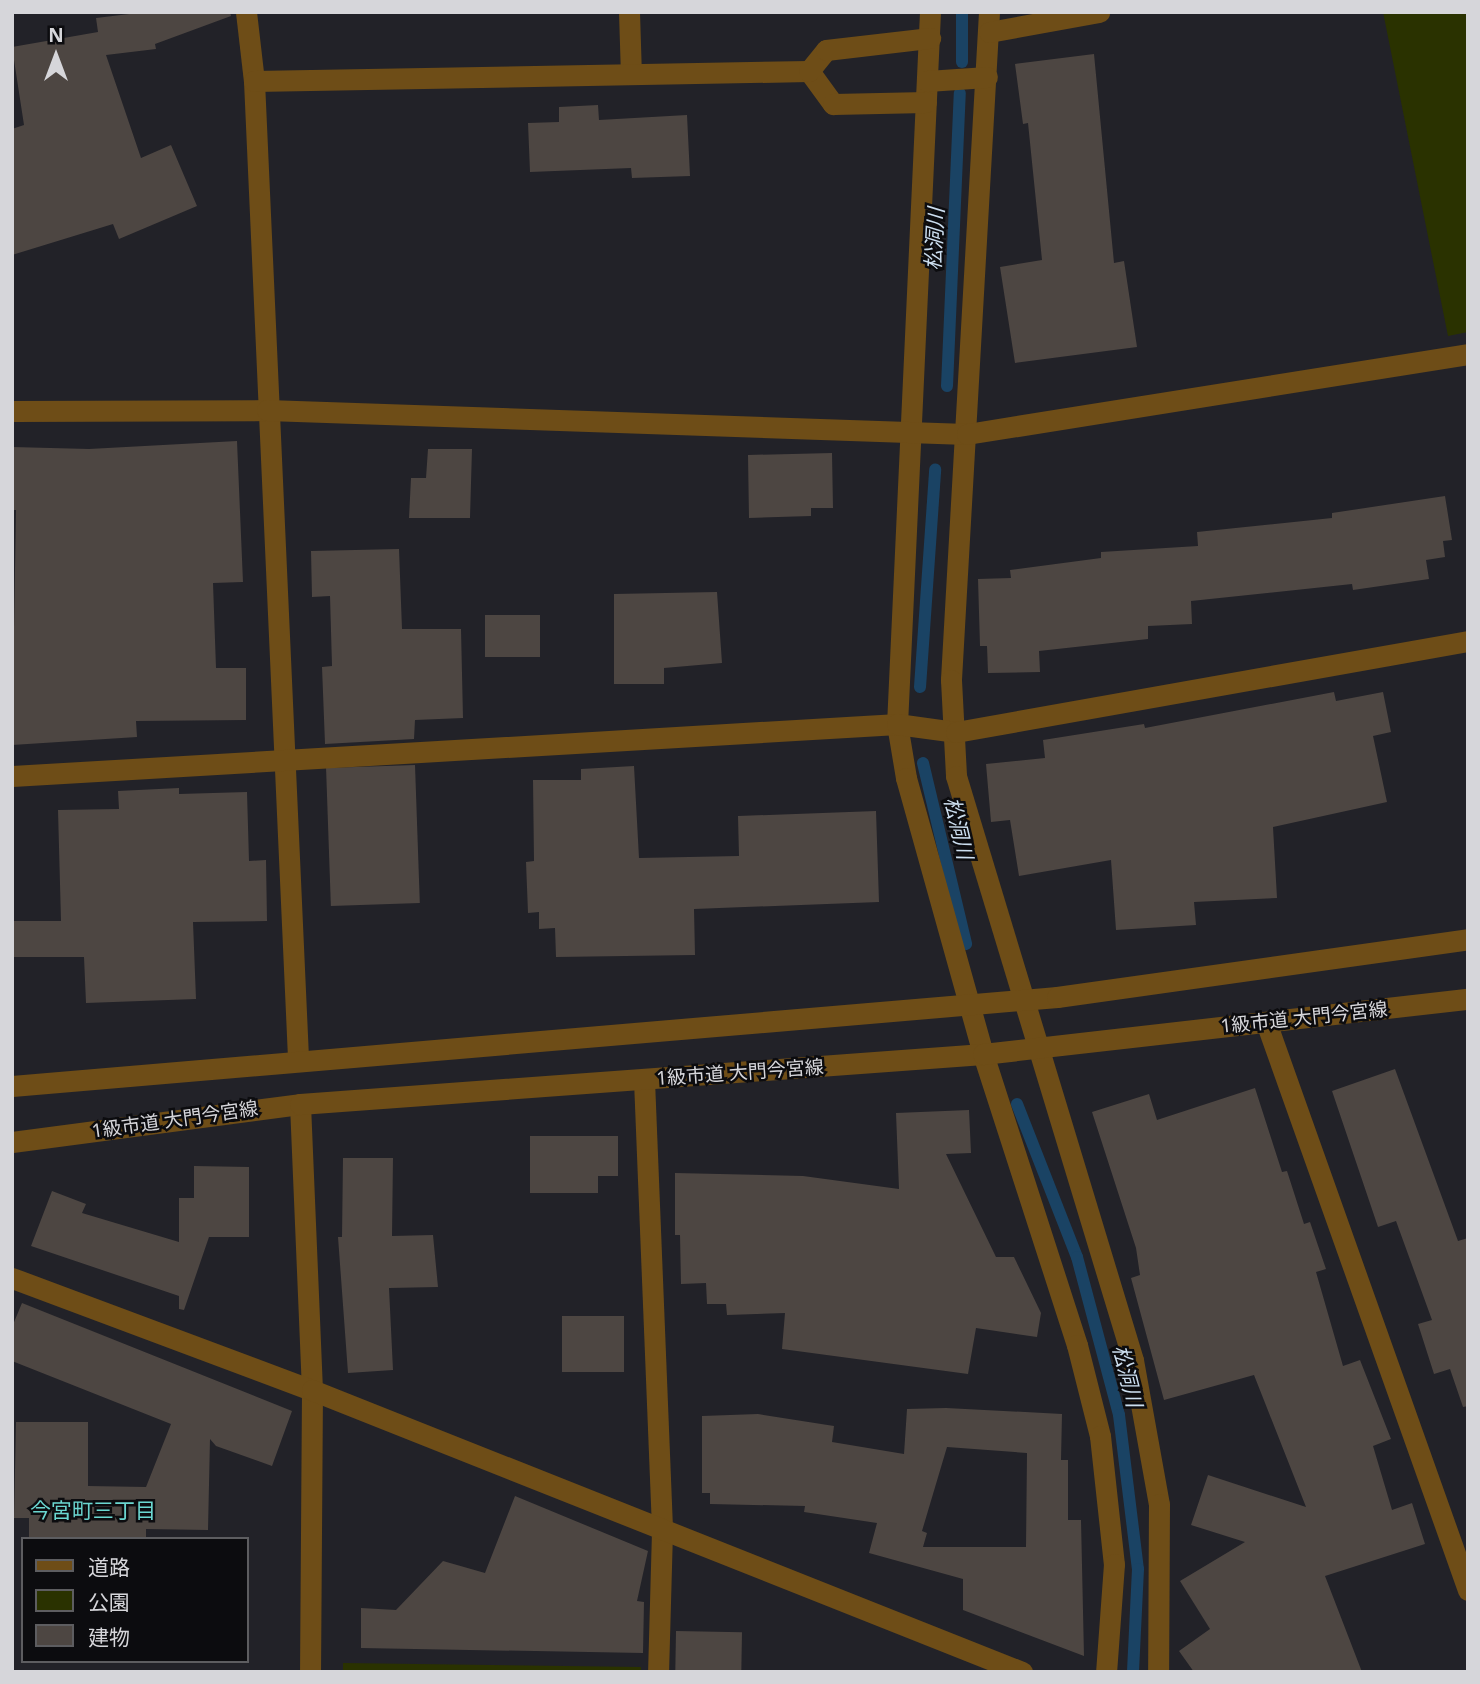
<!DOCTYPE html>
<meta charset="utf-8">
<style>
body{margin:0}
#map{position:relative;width:1480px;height:1684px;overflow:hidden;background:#222228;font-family:"Noto Sans","Noto Sans JP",sans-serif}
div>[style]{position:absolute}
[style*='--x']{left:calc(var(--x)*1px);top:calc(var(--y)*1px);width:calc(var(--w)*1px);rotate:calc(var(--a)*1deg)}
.green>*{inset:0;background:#2a3200}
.stream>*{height:12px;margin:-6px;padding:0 6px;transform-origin:6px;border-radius:6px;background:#1a4364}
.building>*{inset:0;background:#4d4642;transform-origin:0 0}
.minor>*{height:21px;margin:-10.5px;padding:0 10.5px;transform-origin:10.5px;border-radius:10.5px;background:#6e4d17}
span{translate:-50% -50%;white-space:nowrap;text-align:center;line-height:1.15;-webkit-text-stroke:5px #0c0c0f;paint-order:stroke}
.street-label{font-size:19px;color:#d6d6da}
.water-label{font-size:21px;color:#ccdeef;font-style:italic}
.neighbourhood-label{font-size:21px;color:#6bd6d0}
.frame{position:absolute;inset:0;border:14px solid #d6d6da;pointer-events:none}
.legend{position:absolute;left:21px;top:1537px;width:228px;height:126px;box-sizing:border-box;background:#0c0c0f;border:2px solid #5d5d60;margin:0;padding:9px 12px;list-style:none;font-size:21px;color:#d6d6da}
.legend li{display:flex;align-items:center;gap:14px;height:35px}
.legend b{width:35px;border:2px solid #5d5d60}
.north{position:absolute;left:21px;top:21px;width:70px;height:70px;-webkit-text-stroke:5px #0c0c0f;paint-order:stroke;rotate:0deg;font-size:19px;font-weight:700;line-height:28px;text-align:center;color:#d6d6da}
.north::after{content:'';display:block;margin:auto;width:24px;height:32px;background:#d6d6da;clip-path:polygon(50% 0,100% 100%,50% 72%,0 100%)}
</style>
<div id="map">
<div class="green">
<i style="clip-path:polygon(1383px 12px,1468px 12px,1468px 332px,1448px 336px)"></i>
<i style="clip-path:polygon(343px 1663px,641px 1667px,641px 1672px,343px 1672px)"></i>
</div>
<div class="stream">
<i style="--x:962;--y:62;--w:50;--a:-90"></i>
<i style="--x:947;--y:386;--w:293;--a:-87.5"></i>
<i style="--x:920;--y:687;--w:218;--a:-86"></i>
<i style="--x:923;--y:763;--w:186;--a:76.6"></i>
<i style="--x:1017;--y:1104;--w:164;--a:68.6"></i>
<i style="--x:1077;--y:1257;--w:163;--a:75.1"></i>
<i style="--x:1119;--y:1415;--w:155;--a:83"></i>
<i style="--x:1138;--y:1569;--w:103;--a:92.8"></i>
</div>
<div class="building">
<i style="clip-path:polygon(146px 12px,230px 12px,231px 16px,155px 44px,156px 49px,106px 55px,141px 158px,171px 145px,197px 206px,119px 239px,113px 224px,12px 255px,12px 129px,24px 125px,12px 47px,98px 32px,96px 18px)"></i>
<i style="clip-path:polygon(1094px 54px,1114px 263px,1124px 261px,1137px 347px,1015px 363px,1000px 267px,1042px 260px,1028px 123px,1023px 124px,1015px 64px)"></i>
<i style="clip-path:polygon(598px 105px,599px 120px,687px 115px,690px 176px,632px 178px,631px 168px,530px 172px,528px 123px,559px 122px,559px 107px)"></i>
<i style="clip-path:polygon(237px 441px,243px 582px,213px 583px,216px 668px,246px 668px,246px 720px,136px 721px,137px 737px,12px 745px,16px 510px,12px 510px,12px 447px,89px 449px)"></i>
<i style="clip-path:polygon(428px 449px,472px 449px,470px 518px,409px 518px,411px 478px,426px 478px)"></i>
<i style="clip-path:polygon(832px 453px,833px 508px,811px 508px,811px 516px,749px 518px,748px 455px)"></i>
<i style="clip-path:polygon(1445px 496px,1452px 540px,1443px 541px,1445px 557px,1426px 560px,1429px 579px,1353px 590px,1352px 584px,1191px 601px,1192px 624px,1148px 626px,1148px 639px,1039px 651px,1040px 672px,988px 673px,987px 646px,980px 646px,978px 579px,1011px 578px,1010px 570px,1101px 558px,1101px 552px,1198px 546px,1197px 532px,1332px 518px,1332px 513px)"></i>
<i style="clip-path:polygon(399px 549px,402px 629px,461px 629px,463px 718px,415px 720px,414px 739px,325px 744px,322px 667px,332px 666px,330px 596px,312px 597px,311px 551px)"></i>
<i style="clip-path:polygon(717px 592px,722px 663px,664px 668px,664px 684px,614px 684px,614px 594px)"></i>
<i style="left:485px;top:615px;width:55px;height:42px"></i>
<i style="clip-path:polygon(1334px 692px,1336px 701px,1383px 692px,1391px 732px,1373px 736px,1387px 802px,1273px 827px,1277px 898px,1194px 902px,1196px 925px,1116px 930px,1111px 860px,1019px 876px,1010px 820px,991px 822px,986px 764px,1045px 758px,1043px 740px,1144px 724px,1145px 728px)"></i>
<i style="left:415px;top:765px;width:138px;height:89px;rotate:88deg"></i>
<i style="clip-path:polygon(634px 766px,639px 858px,739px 856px,738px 816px,876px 811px,879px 902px,694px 909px,695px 955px,556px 957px,555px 928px,539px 929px,539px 912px,528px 913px,526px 862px,534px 861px,533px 780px,581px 780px,581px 769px)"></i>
<i style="clip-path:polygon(179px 788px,179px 794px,247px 792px,249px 861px,266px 860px,267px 921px,193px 922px,196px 999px,86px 1003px,84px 957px,12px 957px,12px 921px,61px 921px,58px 810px,119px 809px,118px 791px)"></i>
<i style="clip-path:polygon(1395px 1069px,1458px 1241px,1468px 1238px,1468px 1406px,1463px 1407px,1450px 1369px,1434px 1374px,1418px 1324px,1432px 1320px,1396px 1221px,1378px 1227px,1332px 1091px)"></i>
<i style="clip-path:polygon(1255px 1088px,1282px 1172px,1287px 1171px,1304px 1224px,1310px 1222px,1326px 1269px,1316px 1272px,1343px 1366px,1360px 1360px,1391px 1439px,1373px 1446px,1392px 1510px,1412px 1503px,1425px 1544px,1325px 1576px,1362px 1672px,1194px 1672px,1179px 1651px,1210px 1629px,1180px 1581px,1245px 1542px,1191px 1525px,1208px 1475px,1306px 1507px,1254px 1375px,1164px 1400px,1131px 1278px,1140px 1275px,1136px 1248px,1092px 1112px,1149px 1094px,1157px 1120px)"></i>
<i style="clip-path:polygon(969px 1110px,971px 1153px,946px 1154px,996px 1257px,1014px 1257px,1041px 1313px,1037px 1337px,976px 1328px,968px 1374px,782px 1349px,785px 1313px,727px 1315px,726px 1304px,707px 1304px,706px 1283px,681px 1284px,680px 1235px,675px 1235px,675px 1173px,803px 1176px,899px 1189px,896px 1113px)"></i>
<i style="clip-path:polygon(530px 1136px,618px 1136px,618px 1176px,598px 1176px,598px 1193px,530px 1193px)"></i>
<i style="clip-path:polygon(343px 1158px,393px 1158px,392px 1236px,433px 1235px,438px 1287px,389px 1288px,393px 1370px,348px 1373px,338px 1237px,342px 1237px)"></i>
<i style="clip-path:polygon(194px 1166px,249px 1167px,249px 1237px,209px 1237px,184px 1310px,179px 1309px,179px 1296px,31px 1246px,52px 1191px,86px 1204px,82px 1213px,179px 1242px,179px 1198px,194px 1198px)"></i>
<i style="clip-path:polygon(22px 1303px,292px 1411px,272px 1466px,216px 1446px,210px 1439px,208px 1530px,146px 1529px,146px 1539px,29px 1539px,29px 1518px,14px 1518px,16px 1422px,88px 1422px,88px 1486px,146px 1487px,171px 1424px,12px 1361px,12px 1327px)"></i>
<i style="left:562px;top:1316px;width:62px;height:56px"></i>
<i style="clip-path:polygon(evenodd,946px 1408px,1062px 1414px,1061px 1460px,1068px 1460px,1068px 1520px,1081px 1520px,1084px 1656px,963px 1610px,963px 1579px,869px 1553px,877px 1523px,804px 1512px,805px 1506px,710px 1504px,710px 1493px,702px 1493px,702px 1416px,758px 1414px,834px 1426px,832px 1442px,904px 1454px,907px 1409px,946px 1408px,947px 1447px,1027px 1453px,1026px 1547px,923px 1547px,927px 1533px,922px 1531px,947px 1447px)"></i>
<i style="clip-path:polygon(515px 1496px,648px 1551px,637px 1601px,644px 1602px,643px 1653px,361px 1648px,361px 1608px,396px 1610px,443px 1561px,485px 1573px)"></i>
<i style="left:676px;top:1631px;width:66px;height:41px;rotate:1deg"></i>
</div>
<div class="minor">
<i style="--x:246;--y:12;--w:69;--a:83.4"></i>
<i style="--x:254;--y:81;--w:978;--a:87.42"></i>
<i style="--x:629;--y:12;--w:62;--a:88.2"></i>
<i style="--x:930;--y:12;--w:713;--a:92.65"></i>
<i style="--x:897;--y:724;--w:55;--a:80.5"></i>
<i style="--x:906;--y:778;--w:287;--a:74.4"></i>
<i style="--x:983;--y:1054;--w:306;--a:72.1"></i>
<i style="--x:1077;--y:1345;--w:94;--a:75.8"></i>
<i style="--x:1100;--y:1436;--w:129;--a:83.8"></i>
<i style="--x:1114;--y:1564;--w:108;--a:94.2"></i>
<i style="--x:989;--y:12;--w:669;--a:93.26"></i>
<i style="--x:951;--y:680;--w:96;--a:87"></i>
<i style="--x:956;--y:776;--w:610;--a:73.14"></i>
<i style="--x:1133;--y:1360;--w:146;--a:79.8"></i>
<i style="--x:1159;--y:1504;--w:168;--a:90.3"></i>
<i style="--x:989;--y:32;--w:112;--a:-10.3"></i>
<i style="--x:809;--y:71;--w:41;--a:54"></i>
<i style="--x:833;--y:104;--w:93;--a:-1.2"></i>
<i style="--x:254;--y:81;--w:555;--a:-1.03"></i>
<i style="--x:809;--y:71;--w:27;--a:-51"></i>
<i style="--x:826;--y:50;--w:105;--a:-6.6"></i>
<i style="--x:927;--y:81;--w:60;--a:-3.8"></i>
<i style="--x:12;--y:411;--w:255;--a:-0.2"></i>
<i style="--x:267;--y:410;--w:700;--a:1.96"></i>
<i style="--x:967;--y:434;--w:507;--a:-9.07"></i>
<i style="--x:12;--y:776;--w:887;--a:-3.36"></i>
<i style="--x:897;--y:724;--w:60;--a:7.7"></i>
<i style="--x:956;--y:732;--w:520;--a:-10.08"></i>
<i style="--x:1266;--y:1022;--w:603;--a:70.42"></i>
<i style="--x:644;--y:1080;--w:451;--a:87.7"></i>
<i style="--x:662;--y:1531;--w:141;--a:91.6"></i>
<i style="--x:12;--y:1086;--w:1049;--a:-4.87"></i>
<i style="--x:1057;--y:997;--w:415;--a:-8"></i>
<i style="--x:300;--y:1104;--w:286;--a:87.6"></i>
<i style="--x:312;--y:1390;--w:282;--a:90.4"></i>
<i style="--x:12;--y:1142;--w:290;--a:-7.5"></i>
<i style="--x:300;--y:1104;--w:685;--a:-4.19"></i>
<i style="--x:983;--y:1054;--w:488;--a:-6.5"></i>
<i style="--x:12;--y:1278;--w:320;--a:20.5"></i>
<i style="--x:312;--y:1390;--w:764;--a:21.66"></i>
</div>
<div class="street-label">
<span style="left:1304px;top:1018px;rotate:-6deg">1級市道 大門今宮線</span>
<span style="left:740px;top:1073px;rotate:-4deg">1級市道 大門今宮線</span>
<span style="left:175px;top:1120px;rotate:-8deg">1級市道 大門今宮線</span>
</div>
<div class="water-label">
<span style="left:934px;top:239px;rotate:-87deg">松洞川</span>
<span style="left:959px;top:828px;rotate:77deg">松洞川</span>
<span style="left:1128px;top:1376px;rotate:76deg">松洞川</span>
</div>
<div class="neighbourhood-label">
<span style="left:93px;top:1510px">今宮町三丁目</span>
</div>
<div class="frame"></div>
<ul class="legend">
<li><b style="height:9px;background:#6e4d17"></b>道路</li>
<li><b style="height:19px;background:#2a3200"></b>公園</li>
<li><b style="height:19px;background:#4d4642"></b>建物</li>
</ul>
<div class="north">N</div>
</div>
